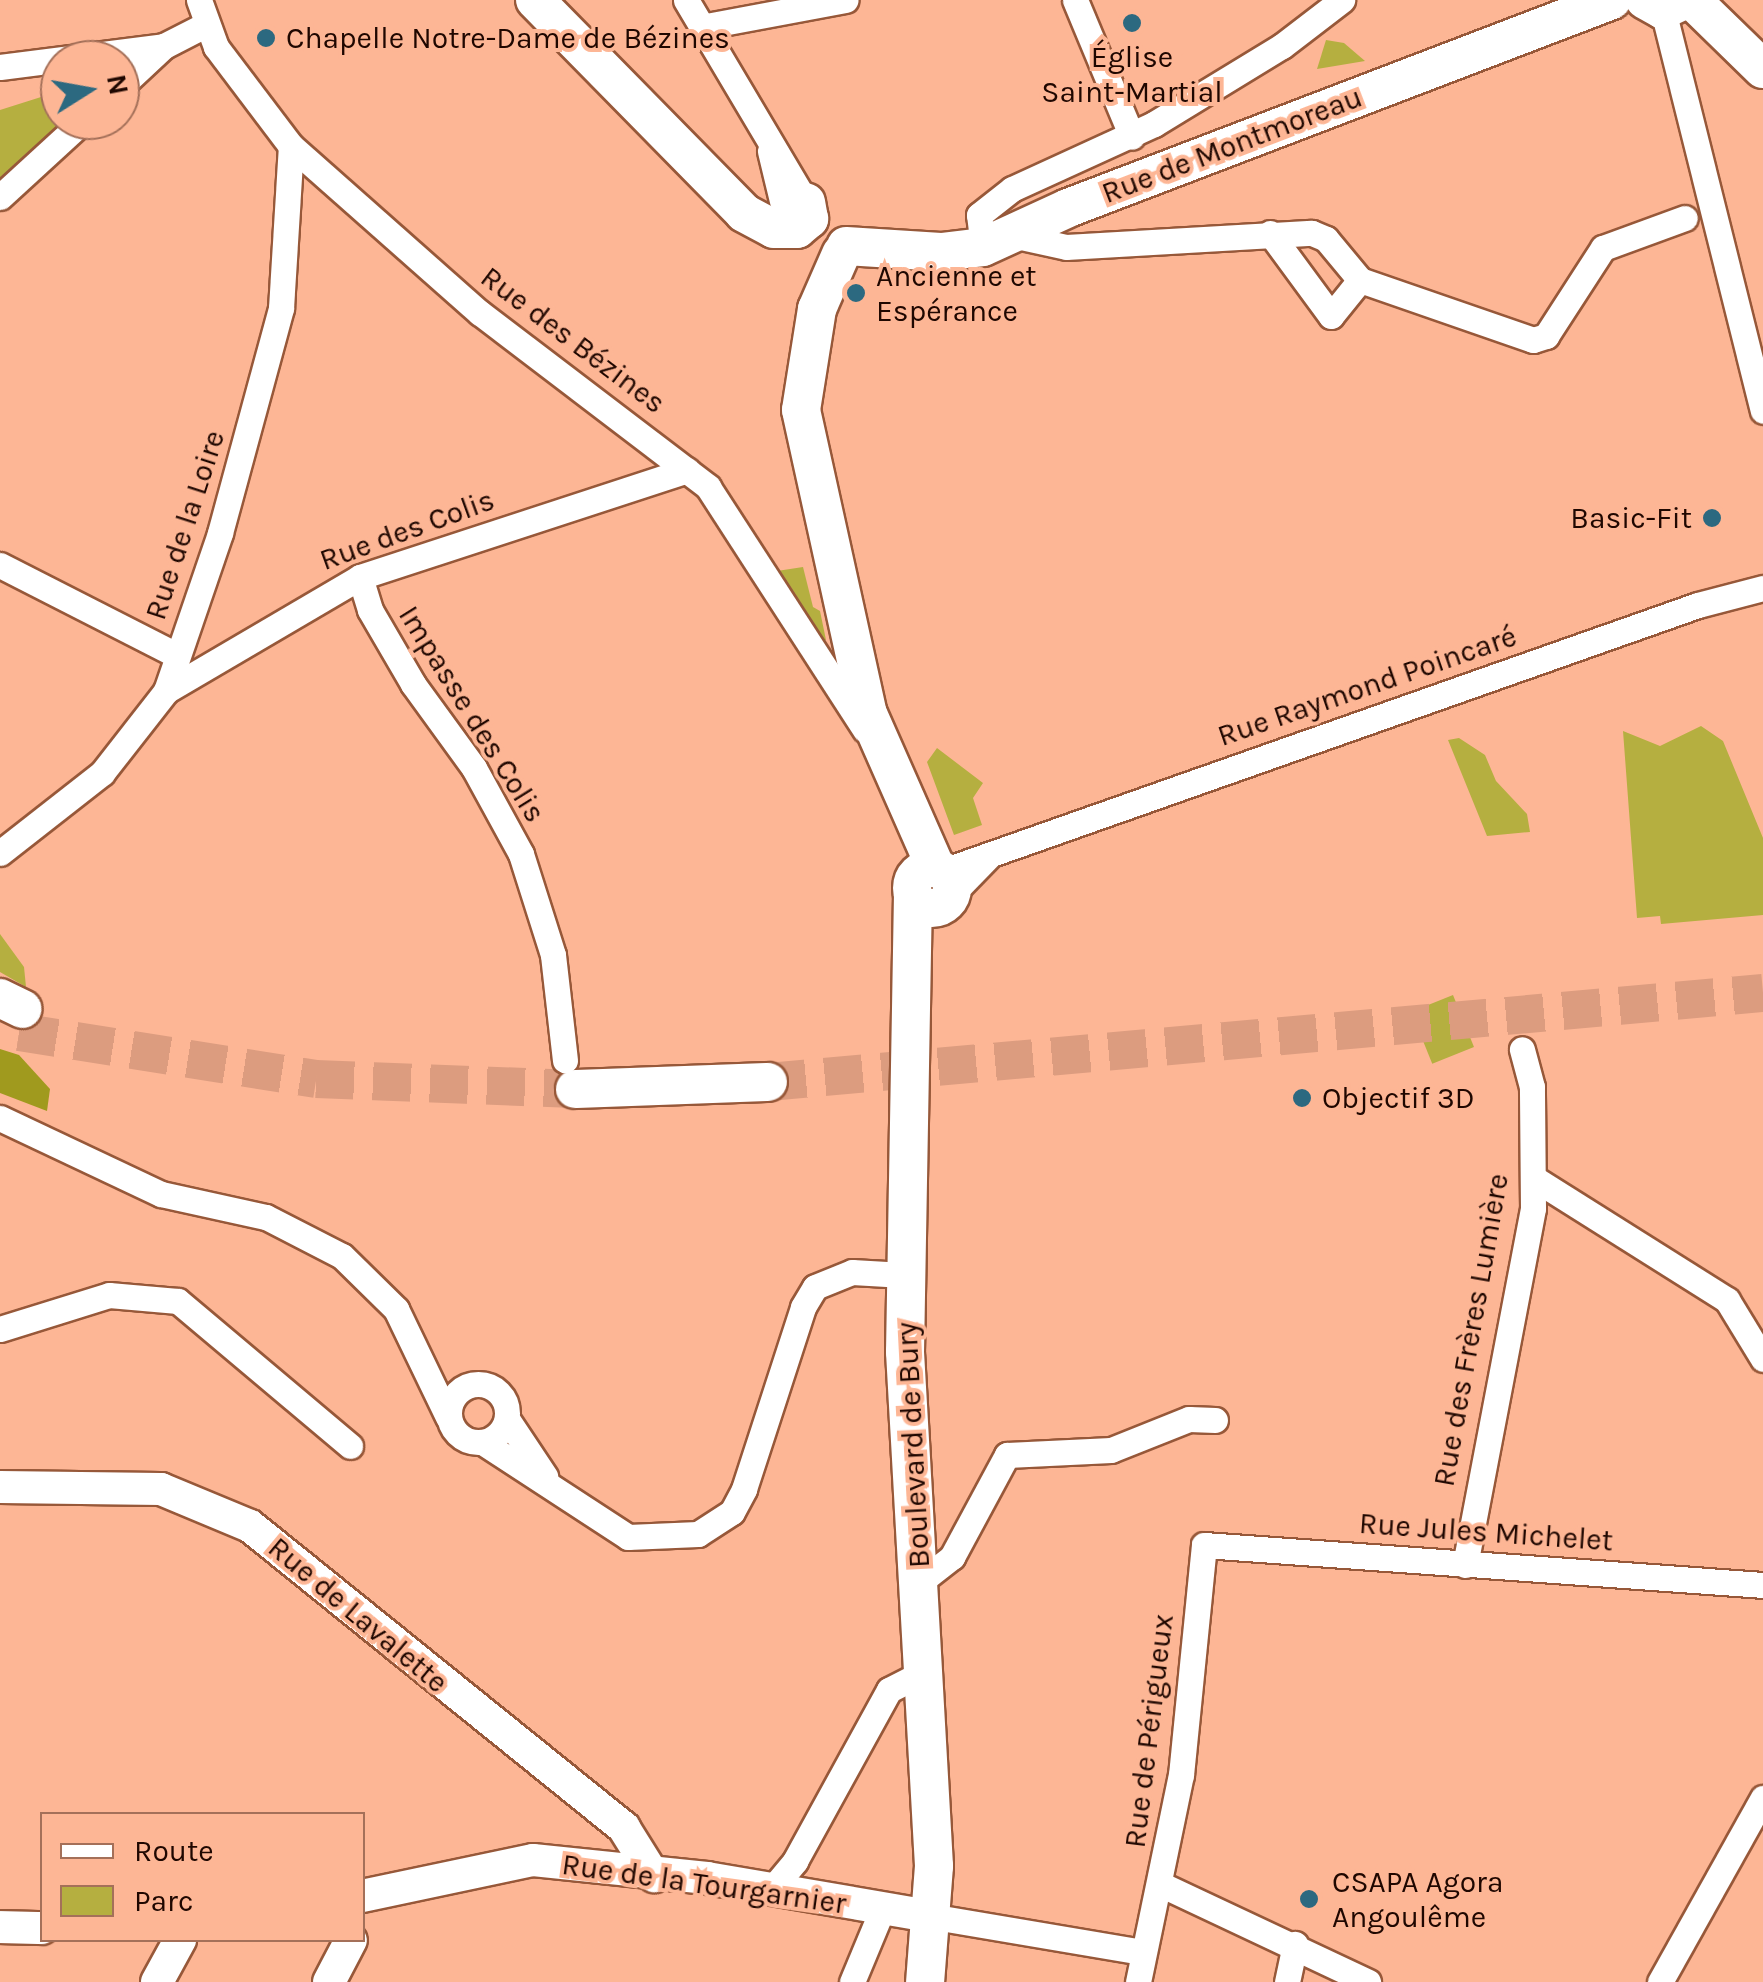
<!DOCTYPE html>
<meta charset="utf-8">
<style>
body{margin:0}
#map{position:relative;width:1763px;height:1982px;overflow:hidden;background:#fdb695;font-family:Karla,sans-serif}
div>[style]{position:absolute}
[style*='--x']{left:calc(var(--x)*1px);top:calc(var(--y)*1px);width:calc(var(--w)*1px);rotate:calc(var(--a)*1deg)}
.green>*{inset:0;background:#b5af40;transform-origin:0 0}
.forest>*{inset:0;background:#a09a1e}
.secondary-tunnel>*{height:38px;margin-top:-19px;transform-origin:0;background:repeating-linear-gradient(90deg,#dc9c7f 0 38px,transparent 0 57px)}
.roads{filter:drop-shadow(2px 0 #975839) drop-shadow(-2px 0 #975839) drop-shadow(0 2px #975839) drop-shadow(0 -2px #975839)}
.minor>*{height:25px;margin:-12.5px;padding:0 12.5px;transform-origin:12.5px;border-radius:12.5px;background:#fff}
.minor>.ring{margin:-12.5px;padding:0;box-sizing:content-box;background:none;border:25px solid #fff;border-radius:50%}
.tertiary>*{height:32px;margin:-16px;padding:0 16px;transform-origin:16px;border-radius:16px;background:#fff}
.secondary>*{height:38px;margin:-19px;padding:0 19px;transform-origin:19px;border-radius:19px;background:#fff}
.secondary>.ring{margin:-19px;padding:0;box-sizing:content-box;background:none;border:38px solid #fff;border-radius:50%}
.dots>*{width:28px;height:28px;translate:-50% -50%;box-sizing:border-box;border:5px solid #fdb695;border-radius:50%}
span{translate:-50% -50%;white-space:nowrap;text-align:center;line-height:1.15;-webkit-text-stroke:8px #fdb695;paint-order:stroke}
.poi-label{font-size:30px;color:#1f0700}
.left{translate:0 -50%;text-align:left}
.right{translate:-100% -50%;text-align:right}
.street-label{font-size:30px;color:#1f0700}
.legend{position:absolute;left:40px;top:1812px;width:325px;height:130px;box-sizing:border-box;background:#fdb695;border:2px solid #a47059;margin:0;padding:12px 18px;list-style:none;font-size:30px;color:#1f0700}
.legend li{display:flex;align-items:center;gap:20px;height:50px}
.legend b{width:50px;border:2px solid #a47059}
.north{position:absolute;left:40px;top:40px;width:100px;height:100px;box-sizing:border-box;background:#fdb695;border:2px solid #a47059;border-radius:50%;rotate:79deg;font-size:28px;font-weight:700;line-height:40px;text-align:center;color:#1f0700}
.north::after{content:'';display:block;margin:auto;width:35px;height:45px;background:#2c6980;clip-path:polygon(50% 0,100% 100%,50% 72%,0 100%)}
</style>
<div id="map">
<div class="green">
<i style="clip-path:polygon(1326px 40px,1344px 43px,1365px 61px,1317px 69px)"></i>
<i style="clip-path:polygon(60px 91px,60px 120px,70px 120px,0 183px,0 110px)"></i>
<i style="clip-path:polygon(803px 567px,813px 607px,820px 611px,826px 640px,821px 641px,777px 571px)"></i>
<i style="clip-path:polygon(1701px 726px,1723px 741px,1763px 838px,1763px 915px,1661px 924px,1660px 916px,1637px 918px,1623px 731px,1660px 746px)"></i>
<i style="clip-path:polygon(1459px 738px,1485px 755px,1496px 781px,1527px 814px,1530px 832px,1487px 836px,1448px 740px)"></i>
<i style="clip-path:polygon(937px 748px,983px 783px,973px 798px,982px 825px,954px 835px,927px 762px)"></i>
<i style="clip-path:polygon(0 934px,24px 967px,26px 987px,0 972px)"></i>
<i style="left:1453px;top:995px;width:56px;height:45px;rotate:68deg"></i>
</div>
<div class="forest">
<i style="clip-path:polygon(0 1049px,19px 1055px,50px 1089px,47px 1111px,0 1093px)"></i>
</div>
<div class="secondary-tunnel">
<i style="--x:19;--y:1032;--w:301;--a:9"></i>
<i style="--x:316;--y:1079;--w:259;--a:2.2"></i>
<i style="--x:768;--y:1082;--w:999;--a:-5.11"></i>
</div>
<div class="roads">
<div class="minor">
<i style="--x:199;--y:0;--w:50;--a:70.1"></i>
<i style="--x:216;--y:47;--w:124;--a:52.9"></i>
<i style="--x:291;--y:146;--w:252;--a:41.5"></i>
<i style="--x:480;--y:313;--w:287;--a:37.3"></i>
<i style="--x:708;--y:487;--w:289;--a:57.1"></i>
<i style="--x:686;--y:0;--w:235;--a:59.3"></i>
<i style="--x:1075;--y:0;--w:148;--a:67.4"></i>
<i style="--x:1663;--y:10;--w:413;--a:76"></i>
<i style="--x:701;--y:27;--w:147;--a:-10.6"></i>
<i style="--x:0;--y:67;--w:165;--a:-7.3"></i>
<i style="--x:120;--y:87;--w:60;--a:-43"></i>
<i style="--x:164;--y:46;--w:48;--a:-27.1"></i>
<i style="--x:770;--y:151;--w:51;--a:76.5"></i>
<i style="--x:0;--y:197;--w:114;--a:-42.5"></i>
<i style="--x:1270;--y:233;--w:103;--a:53.7"></i>
<i style="--x:1331;--y:316;--w:46;--a:-51.1"></i>
<i style="--x:1012;--y:235;--w:55;--a:12.5"></i>
<i style="--x:1066;--y:247;--w:246;--a:-3.3"></i>
<i style="--x:1312;--y:233;--w:15;--a:23"></i>
<i style="--x:1326;--y:239;--w:53;--a:50.3"></i>
<i style="--x:983;--y:247;--w:32;--a:-97"></i>
<i style="--x:979;--y:215;--w:42;--a:-38.2"></i>
<i style="--x:1012;--y:189;--w:156;--a:-24.6"></i>
<i style="--x:1154;--y:124;--w:150;--a:-31.4"></i>
<i style="--x:1282;--y:46;--w:76;--a:-37.5"></i>
<i style="--x:1360;--y:280;--w:183;--a:19.1"></i>
<i style="--x:1533;--y:340;--w:14;--a:-17"></i>
<i style="--x:1546;--y:336;--w:105;--a:-57.1"></i>
<i style="--x:1603;--y:248;--w:87;--a:-20.1"></i>
<i style="--x:0;--y:565;--w:199;--a:27"></i>
<i style="--x:360;--y:577;--w:34;--a:73"></i>
<i style="--x:370;--y:610;--w:86;--a:59.8"></i>
<i style="--x:413;--y:684;--w:104;--a:54"></i>
<i style="--x:474;--y:768;--w:98;--a:61.3"></i>
<i style="--x:521;--y:854;--w:106;--a:72.4"></i>
<i style="--x:553;--y:955;--w:106;--a:83.5"></i>
<i style="--x:166;--y:691;--w:225;--a:-30.4"></i>
<i style="--x:360;--y:577;--w:344;--a:-18.1"></i>
<i style="--x:0;--y:853;--w:130;--a:-38.1"></i>
<i style="--x:102;--y:773;--w:104;--a:-52"></i>
<i style="--x:166;--y:691;--w:167;--a:-71.1"></i>
<i style="--x:220;--y:533;--w:233;--a:-74.8"></i>
<i style="--x:281;--y:308;--w:162;--a:-86.5"></i>
<i style="--x:943;--y:871;--w:800;--a:-19.41"></i>
<i style="--x:1698;--y:605;--w:67;--a:-14.7"></i>
<i style="--x:951;--y:895;--w:52;--a:-45.8"></i>
<i style="--x:0;--y:1118;--w:178;--a:25.3"></i>
<i style="--x:161;--y:1194;--w:107;--a:12.4"></i>
<i style="--x:266;--y:1217;--w:85;--a:27.2"></i>
<i style="--x:342;--y:1256;--w:76;--a:44.5"></i>
<i style="--x:396;--y:1309;--w:120;--a:64.3"></i>
<i style="--x:1535;--y:1179;--w:227;--a:32.2"></i>
<i style="--x:1727;--y:1300;--w:69;--a:58.6"></i>
<i style="--x:0;--y:1329;--w:114;--a:-17.3"></i>
<i style="--x:109;--y:1295;--w:69;--a:5"></i>
<i style="--x:178;--y:1301;--w:225;--a:40.1"></i>
<i class="ring" style="left:449px;top:1384px;width:33px;height:33px"></i>
<i style="--x:507;--y:1419;--w:69;--a:56.3"></i>
<i style="--x:484;--y:1443;--w:172;--a:33.1"></i>
<i style="--x:628;--y:1537;--w:70;--a:-2.5"></i>
<i style="--x:698;--y:1534;--w:40;--a:-32.9"></i>
<i style="--x:732;--y:1512;--w:26;--a:-62"></i>
<i style="--x:744;--y:1489;--w:191;--a:-72"></i>
<i style="--x:803;--y:1307;--w:23;--a:-59"></i>
<i style="--x:815;--y:1287;--w:40;--a:-22"></i>
<i style="--x:852;--y:1272;--w:52;--a:3.3"></i>
<i style="--x:1465;--y:1565;--w:363;--a:-79.2"></i>
<i style="--x:1533;--y:1208;--w:121;--a:-90.5"></i>
<i style="--x:1532;--y:1087;--w:39;--a:-105"></i>
<i style="--x:920;--y:1582;--w:41;--a:-38"></i>
<i style="--x:952;--y:1557;--w:116;--a:-61.7"></i>
<i style="--x:1007;--y:1455;--w:104;--a:-2.8"></i>
<i style="--x:1111;--y:1450;--w:84;--a:-21.7"></i>
<i style="--x:1189;--y:1419;--w:26;--a:2"></i>
<i style="--x:1160;--y:1884;--w:230;--a:25.2"></i>
<i style="--x:771;--y:1890;--w:38;--a:-50"></i>
<i style="--x:795;--y:1861;--w:195;--a:-61.2"></i>
<i style="--x:889;--y:1690;--w:38;--a:-27"></i>
<i style="--x:929;--y:1916;--w:215;--a:9.6"></i>
<i style="--x:852;--y:1982;--w:78;--a:-67.4"></i>
<i style="--x:1138;--y:1982;--w:211;--a:-78.3"></i>
<i style="--x:1181;--y:1775;--w:231;--a:-84.3"></i>
<i style="--x:1204;--y:1545;--w:560;--a:4.09"></i>
<i style="--x:1287;--y:1982;--w:39;--a:-78"></i>
<i style="--x:1660;--y:1982;--w:211;--a:-60.8"></i>
</div>
<div class="tertiary">
<i style="--x:0;--y:1487;--w:161;--a:0.7"></i>
<i style="--x:161;--y:1489;--w:96;--a:22.6"></i>
<i style="--x:250;--y:1526;--w:481;--a:38.9"></i>
<i style="--x:624;--y:1828;--w:57;--a:58"></i>
<i style="--x:362;--y:1896;--w:175;--a:-11.9"></i>
<i style="--x:533;--y:1860;--w:175;--a:5.9"></i>
<i style="--x:707;--y:1878;--w:225;--a:9.7"></i>
<i style="--x:0;--y:1927;--w:42;--a:1.4"></i>
<i style="--x:157;--y:1982;--w:48;--a:-61.3"></i>
<i style="--x:329;--y:1982;--w:47;--a:-62.4"></i>
</div>
<div class="secondary">
<i style="--x:535;--y:0;--w:298;--a:45.5"></i>
<i style="--x:744;--y:213;--w:34;--a:28"></i>
<i style="--x:774;--y:229;--w:23;--a:0"></i>
<i style="--x:797;--y:229;--w:16;--a:-40"></i>
<i style="--x:809;--y:219;--w:17;--a:-100"></i>
<i style="--x:1645;--y:0;--w:21;--a:29"></i>
<i style="--x:1663;--y:10;--w:23;--a:-25"></i>
<i style="--x:1692;--y:0;--w:99;--a:44.2"></i>
<i style="--x:846;--y:246;--w:95;--a:3.6"></i>
<i style="--x:941;--y:252;--w:42;--a:-6.8"></i>
<i style="--x:983;--y:247;--w:94;--a:-24.6"></i>
<i style="--x:1068;--y:208;--w:582;--a:-20.92"></i>
<i style="--x:841;--y:254;--w:60;--a:113.6"></i>
<i style="--x:817;--y:309;--w:102;--a:99"></i>
<i style="--x:801;--y:410;--w:311;--a:77.6"></i>
<i style="--x:868;--y:714;--w:168;--a:66.2"></i>
<i class="ring" style="left:912px;top:868px;width:2px;height:2px"></i>
<i style="--x:913;--y:894;--w:458;--a:91"></i>
<i style="--x:905;--y:1352;--w:515;--a:86.77"></i>
<i style="--x:934;--y:1866;--w:116;--a:94.4"></i>
<i style="--x:0;--y:998;--w:25;--a:26"></i>
<i style="--x:575;--y:1089;--w:193;--a:-2.1"></i>
</div>
</div>
<div class="dots">
<i style="left:1132px;top:23px;background:#2c6980"></i>
<i style="left:266px;top:38px;background:#2c6980"></i>
<i style="left:856px;top:293px;background:#2c6980"></i>
<i style="left:1712px;top:518px;background:#2c6980"></i>
<i style="left:1302px;top:1098px;background:#2c6980"></i>
<i style="left:1309px;top:1899px;background:#2c6980"></i>
</div>
<div class="poi-label">
<span class="left" style="left:286px;top:38px">Chapelle Notre-Dame de Bézines</span>
<span style="left:1132px;top:74px">Église<br>Saint-Martial</span>
<span class="left" style="left:876px;top:293px">Ancienne et<br>Espérance</span>
<span class="right" style="left:1692px;top:518px">Basic-Fit</span>
<span class="left" style="left:1322px;top:1098px">Objectif 3D</span>
<span class="left" style="left:1332px;top:1899px">CSAPA Agora<br>Angoulême</span>
</div>
<div class="street-label">
<span style="left:1232px;top:145px;rotate:-21deg">Rue de Montmoreau</span>
<span style="left:573px;top:340px;rotate:37deg">Rue des Bézines</span>
<span style="left:185px;top:525px;rotate:-72deg">Rue de la Loire</span>
<span style="left:407px;top:530px;rotate:-20deg">Rue des Colis</span>
<span style="left:1367px;top:686px;rotate:-19deg">Rue Raymond Poincaré</span>
<span style="left:472px;top:714px;rotate:58deg">Impasse des Colis</span>
<span style="left:1471px;top:1330px;rotate:-80deg">Rue des Frères Lumière</span>
<span style="left:913px;top:1445px;rotate:-93deg">Boulevard de Bury</span>
<span style="left:1486px;top:1532px;rotate:4deg">Rue Jules Michelet</span>
<span style="left:358px;top:1615px;rotate:40deg">Rue de Lavalette</span>
<span style="left:1149px;top:1731px;rotate:-83deg">Rue de Périgueux</span>
<span style="left:704px;top:1884px;rotate:8deg">Rue de la Tourgarnier</span>
</div>
<ul class="legend">
<li><b style="height:12px;background:#fff"></b>Route</li>
<li><b style="height:28px;background:#b5af40"></b>Parc</li>
</ul>
<div class="north">N</div>
</div>
